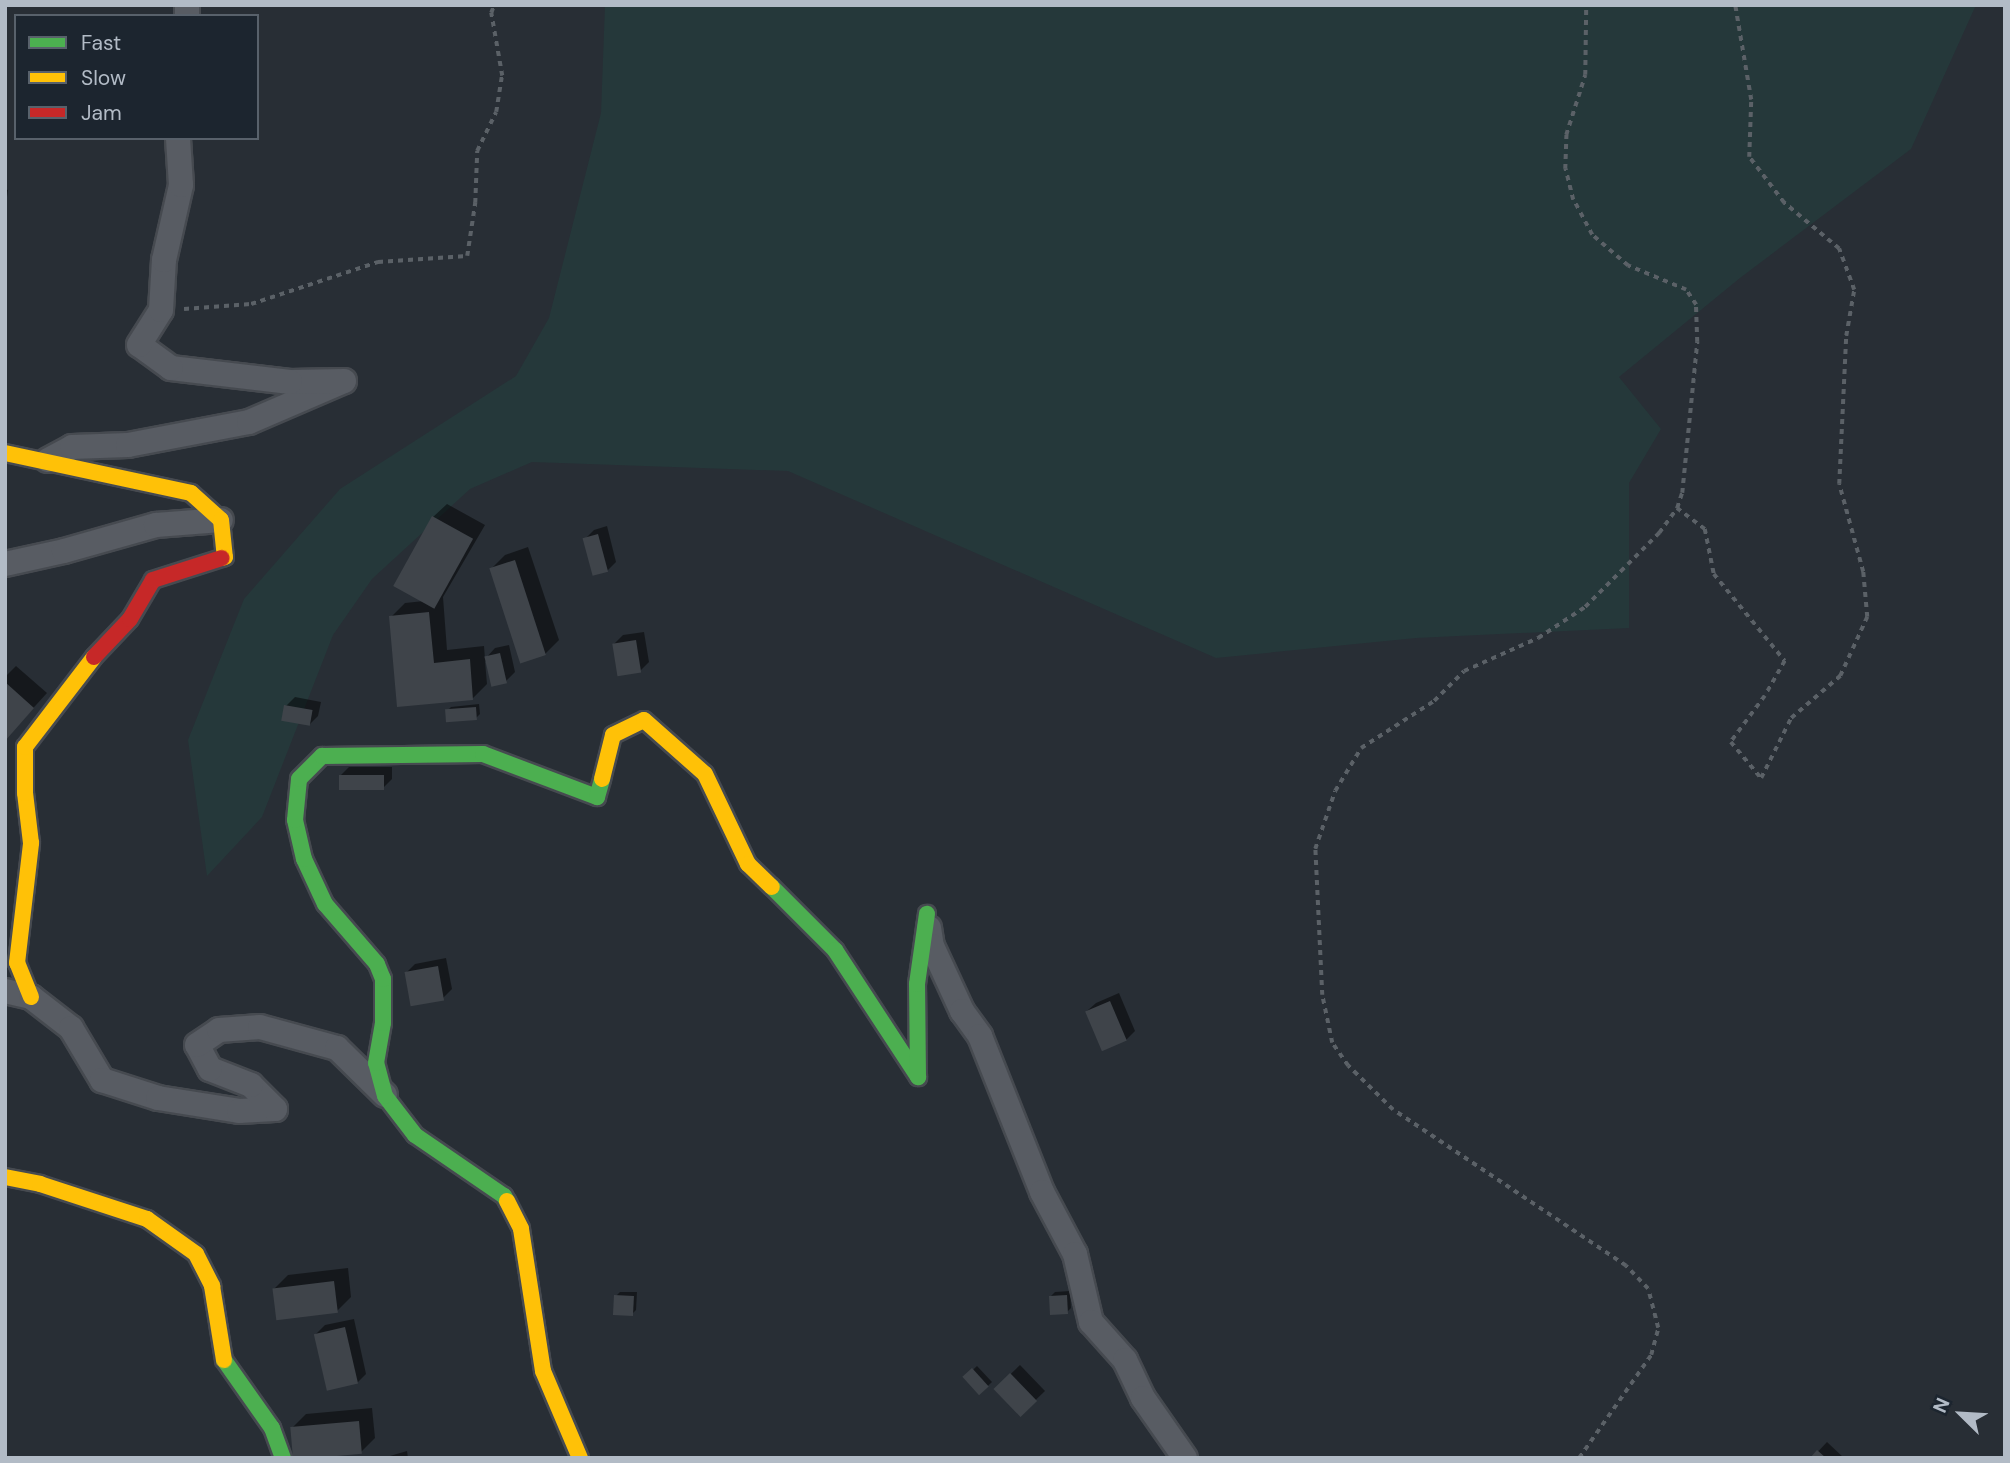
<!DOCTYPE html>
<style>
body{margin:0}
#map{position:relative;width:2010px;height:1463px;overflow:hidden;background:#282e35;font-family:"DM Sans",sans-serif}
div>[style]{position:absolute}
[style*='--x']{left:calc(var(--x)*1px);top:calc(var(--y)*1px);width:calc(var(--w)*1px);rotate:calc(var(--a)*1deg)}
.green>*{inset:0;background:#25383a}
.shadow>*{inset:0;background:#0007;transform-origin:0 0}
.building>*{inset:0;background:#3f444a;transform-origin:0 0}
.path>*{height:3.5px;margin-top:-1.75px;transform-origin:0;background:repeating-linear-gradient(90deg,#5b6167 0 5px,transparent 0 10px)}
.roads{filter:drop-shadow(2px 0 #464a50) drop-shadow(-2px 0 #464a50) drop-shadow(0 2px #464a50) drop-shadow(0 -2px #464a50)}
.street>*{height:24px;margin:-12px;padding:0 12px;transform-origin:12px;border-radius:12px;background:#585c63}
.fast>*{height:16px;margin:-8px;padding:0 8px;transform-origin:8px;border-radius:8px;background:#4caf50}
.slow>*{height:16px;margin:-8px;padding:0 8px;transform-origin:8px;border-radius:8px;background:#ffc107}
.jam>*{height:16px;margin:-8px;padding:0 8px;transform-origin:8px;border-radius:8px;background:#c62828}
span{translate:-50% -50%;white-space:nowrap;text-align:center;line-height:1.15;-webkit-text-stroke:5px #1c252f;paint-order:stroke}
.frame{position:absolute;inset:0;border:7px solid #b2bbc6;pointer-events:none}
.legend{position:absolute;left:14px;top:14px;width:245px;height:126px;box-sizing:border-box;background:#1c252f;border:2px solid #58616b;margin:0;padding:9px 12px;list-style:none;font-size:21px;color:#b2bbc6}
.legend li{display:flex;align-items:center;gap:14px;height:35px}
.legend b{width:35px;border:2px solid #58616b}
.north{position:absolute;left:1926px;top:1379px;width:70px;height:70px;-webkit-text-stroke:5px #1c252f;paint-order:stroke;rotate:294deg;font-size:19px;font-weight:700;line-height:28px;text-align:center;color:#b2bbc6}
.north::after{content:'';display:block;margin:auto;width:24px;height:32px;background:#b2bbc6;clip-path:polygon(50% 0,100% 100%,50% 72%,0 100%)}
</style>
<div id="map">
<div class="green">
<i style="clip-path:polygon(605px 5px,1976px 5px,1911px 149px,1740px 278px,1619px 377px,1661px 429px,1629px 483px,1629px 628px,1416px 638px,1216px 658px,788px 471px,532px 462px,470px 489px,372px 579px,333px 635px,262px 817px,207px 876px,188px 740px,244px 599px,340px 489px,516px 376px,549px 318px,601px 113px)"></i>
</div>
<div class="shadow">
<i style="clip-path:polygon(5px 189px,8px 190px,5px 211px)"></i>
<i style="clip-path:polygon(447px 504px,485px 525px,443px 597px,447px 650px,484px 646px,485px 659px,495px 648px,509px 645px,515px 672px,506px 681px,485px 661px,487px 684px,473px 698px,399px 705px,391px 617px,405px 603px,424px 601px,433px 517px)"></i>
<i style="clip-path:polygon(607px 526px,616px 562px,607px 571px,585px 539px,594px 530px)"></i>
<i style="clip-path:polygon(528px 547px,559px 640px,545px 654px,491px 569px,505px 555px)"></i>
<i style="clip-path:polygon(644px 632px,649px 662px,640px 671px,614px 644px,623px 635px)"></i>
<i style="clip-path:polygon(16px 666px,47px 693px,5px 739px,5px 677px)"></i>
<i style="clip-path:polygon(295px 697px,321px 702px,318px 716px,309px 725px,286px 706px)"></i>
<i style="clip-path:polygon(479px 704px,480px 714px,476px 718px,447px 711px,451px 707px)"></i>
<i style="clip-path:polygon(349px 767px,392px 767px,392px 779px,383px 788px,340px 776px)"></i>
<i style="clip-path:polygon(446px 958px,452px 989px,443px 998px,406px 973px,415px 964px)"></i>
<i style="clip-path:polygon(1119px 993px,1135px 1031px,1126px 1040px,1087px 1011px,1096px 1003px)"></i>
<i style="clip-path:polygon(348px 1268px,351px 1297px,337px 1311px,274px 1289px,288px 1275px)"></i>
<i style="clip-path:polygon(1070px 1291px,1071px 1308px,1067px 1312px,1051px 1296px,1055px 1292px)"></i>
<i style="clip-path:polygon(620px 1292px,637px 1292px,636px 1310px,632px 1314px,616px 1296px)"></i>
<i style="clip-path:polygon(354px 1319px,366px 1374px,357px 1383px,316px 1334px,325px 1325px)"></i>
<i style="left:1020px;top:1365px;width:36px;height:34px;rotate:46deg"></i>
<i style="left:977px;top:1366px;width:22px;height:16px;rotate:47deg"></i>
<i style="clip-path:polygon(372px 1408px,375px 1438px,361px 1452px,292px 1428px,306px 1414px)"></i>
<i style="clip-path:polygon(1827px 1442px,1844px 1458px,1812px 1458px)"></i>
<i style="clip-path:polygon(407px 1451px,408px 1458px,383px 1458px)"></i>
</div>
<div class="building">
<i style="left:432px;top:516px;width:47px;height:80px;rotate:29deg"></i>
<i style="left:598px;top:534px;width:39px;height:16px;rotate:75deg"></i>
<i style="left:515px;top:560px;width:100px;height:27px;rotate:72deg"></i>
<i style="clip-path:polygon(429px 612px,434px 663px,470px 659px,473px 700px,397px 707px,389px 616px)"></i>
<i style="left:636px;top:640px;width:33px;height:24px;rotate:81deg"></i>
<i style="left:500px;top:653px;width:31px;height:16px;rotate:77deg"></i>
<i style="clip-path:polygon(5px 682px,34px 708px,5px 741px)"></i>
<i style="left:284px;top:705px;width:29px;height:16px;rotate:10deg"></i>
<i style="left:476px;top:707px;width:13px;height:31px;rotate:86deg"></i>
<i style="left:339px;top:775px;width:45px;height:15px"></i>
<i style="left:438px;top:966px;width:35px;height:34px;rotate:80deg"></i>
<i style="left:1110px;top:1001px;width:43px;height:27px;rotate:67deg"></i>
<i style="left:334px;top:1281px;width:32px;height:62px;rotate:83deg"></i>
<i style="left:614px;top:1295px;width:20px;height:20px;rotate:3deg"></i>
<i style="left:1067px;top:1295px;width:19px;height:18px;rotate:87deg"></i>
<i style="left:345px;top:1327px;width:58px;height:32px;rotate:77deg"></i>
<i style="left:972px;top:1368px;width:25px;height:13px;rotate:48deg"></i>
<i style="left:1010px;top:1373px;width:39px;height:23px;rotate:46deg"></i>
<i style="left:359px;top:1421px;width:33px;height:69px;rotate:85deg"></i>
<i style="clip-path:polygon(1817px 1450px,1826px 1458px,1810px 1458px)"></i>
</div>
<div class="path">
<i style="--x:184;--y:309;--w:67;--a:-4.3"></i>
<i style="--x:251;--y:304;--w:134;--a:-18.3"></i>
<i style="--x:378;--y:262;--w:89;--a:-3.9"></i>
<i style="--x:467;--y:256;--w:54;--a:-81.4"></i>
<i style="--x:475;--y:203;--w:52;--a:-87.8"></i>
<i style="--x:477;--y:151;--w:43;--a:-64"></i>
<i style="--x:496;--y:112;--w:36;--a:-81"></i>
<i style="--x:502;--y:76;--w:64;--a:-99.9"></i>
<i style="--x:491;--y:13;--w:9;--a:-69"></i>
<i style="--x:1677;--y:508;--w:35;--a:37"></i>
<i style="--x:1705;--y:529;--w:46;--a:78.7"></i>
<i style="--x:1714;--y:574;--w:112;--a:50.8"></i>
<i style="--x:1785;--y:661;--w:40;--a:119.7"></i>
<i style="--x:1765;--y:696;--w:57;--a:126.5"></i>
<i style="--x:1731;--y:742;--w:47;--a:50.2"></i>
<i style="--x:1761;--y:778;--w:67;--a:-63.4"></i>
<i style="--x:1791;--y:718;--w:65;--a:-40.6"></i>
<i style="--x:1840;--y:676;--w:65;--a:-65.4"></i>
<i style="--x:1867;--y:617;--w:45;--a:-95.1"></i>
<i style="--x:1863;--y:572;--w:91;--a:-105.3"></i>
<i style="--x:1839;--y:484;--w:148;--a:-87.3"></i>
<i style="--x:1846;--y:336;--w:47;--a:-80.1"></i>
<i style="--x:1854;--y:290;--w:44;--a:-110.1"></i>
<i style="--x:1839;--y:249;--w:72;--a:-140.1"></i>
<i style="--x:1784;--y:203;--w:58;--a:-127.3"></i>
<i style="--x:1749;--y:157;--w:57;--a:-88"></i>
<i style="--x:1751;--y:100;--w:96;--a:-99.6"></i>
<i style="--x:1579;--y:1458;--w:126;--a:-55"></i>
<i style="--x:1651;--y:1355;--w:28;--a:-75"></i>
<i style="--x:1658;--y:1328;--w:40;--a:-104.4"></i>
<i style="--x:1648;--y:1289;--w:32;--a:-134"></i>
<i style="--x:1626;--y:1266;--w:280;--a:-146.2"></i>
<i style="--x:1393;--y:1110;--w:63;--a:-135.6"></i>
<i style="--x:1348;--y:1066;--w:28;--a:-125"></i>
<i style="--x:1332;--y:1043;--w:49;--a:-101.8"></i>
<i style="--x:1322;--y:995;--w:146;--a:-92.7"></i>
<i style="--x:1315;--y:849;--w:61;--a:-71"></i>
<i style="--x:1335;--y:791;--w:50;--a:-58.8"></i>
<i style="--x:1361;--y:748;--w:87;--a:-32.8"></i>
<i style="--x:1434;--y:701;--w:42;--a:-45"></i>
<i style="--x:1464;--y:671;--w:81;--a:-24"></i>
<i style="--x:1538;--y:638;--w:56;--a:-33.4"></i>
<i style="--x:1585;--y:607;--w:105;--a:-45"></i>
<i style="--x:1659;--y:533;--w:31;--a:-54"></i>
<i style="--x:1677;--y:508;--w:16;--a:-72"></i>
<i style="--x:1682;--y:493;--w:152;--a:-84.3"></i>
<i style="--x:1697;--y:342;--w:37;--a:-92"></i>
<i style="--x:1696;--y:305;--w:18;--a:-124"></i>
<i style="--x:1686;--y:290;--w:63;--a:-157.5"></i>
<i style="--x:1628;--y:266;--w:48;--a:-139.3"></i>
<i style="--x:1592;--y:235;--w:40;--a:-118"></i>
<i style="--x:1573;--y:200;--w:32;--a:-104"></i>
<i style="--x:1565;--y:169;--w:34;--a:-88"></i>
<i style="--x:1566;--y:135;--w:63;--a:-72.4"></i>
<i style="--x:1585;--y:75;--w:70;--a:-89.2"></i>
</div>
<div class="roads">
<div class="street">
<i style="--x:187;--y:5;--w:11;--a:90"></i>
<i style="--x:48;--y:460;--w:27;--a:-28"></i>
<i style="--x:72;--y:447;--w:56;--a:-2"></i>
<i style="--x:128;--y:445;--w:123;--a:-10.8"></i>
<i style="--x:249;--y:422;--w:103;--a:-23.3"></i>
<i style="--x:344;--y:381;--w:54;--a:178.9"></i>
<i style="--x:290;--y:382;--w:120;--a:-173.3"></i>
<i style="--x:171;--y:368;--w:39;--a:-144"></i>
<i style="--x:139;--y:345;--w:41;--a:-57.8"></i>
<i style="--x:161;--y:310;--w:50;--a:-86.6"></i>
<i style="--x:164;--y:260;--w:77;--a:-77.2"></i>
<i style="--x:181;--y:185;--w:47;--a:-93.7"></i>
<i style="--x:5;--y:564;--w:60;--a:-12.4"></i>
<i style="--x:64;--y:551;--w:96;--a:-15.8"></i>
<i style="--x:156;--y:525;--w:65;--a:-4.4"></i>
<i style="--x:929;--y:928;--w:18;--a:81"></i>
<i style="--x:932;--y:946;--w:72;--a:65.2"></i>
<i style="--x:962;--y:1011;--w:31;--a:54"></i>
<i style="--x:980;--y:1036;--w:168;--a:68.3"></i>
<i style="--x:1042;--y:1192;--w:70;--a:62"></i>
<i style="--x:1075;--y:1254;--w:70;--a:76.8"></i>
<i style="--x:1091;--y:1322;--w:51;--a:48.2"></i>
<i style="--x:1125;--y:1360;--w:42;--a:64.7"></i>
<i style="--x:1143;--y:1398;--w:73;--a:55"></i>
<i style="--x:5;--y:991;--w:27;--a:13"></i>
<i style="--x:31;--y:997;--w:51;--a:37.8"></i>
<i style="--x:71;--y:1028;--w:61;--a:59.2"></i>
<i style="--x:102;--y:1080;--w:59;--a:17.8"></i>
<i style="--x:158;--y:1098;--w:82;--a:9.1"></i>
<i style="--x:239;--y:1111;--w:36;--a:-3"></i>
<i style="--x:275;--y:1109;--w:34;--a:-135"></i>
<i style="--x:251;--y:1085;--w:44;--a:-158.7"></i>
<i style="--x:210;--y:1069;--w:27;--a:-118"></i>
<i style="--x:197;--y:1045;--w:27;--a:-34"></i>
<i style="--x:219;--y:1030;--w:41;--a:-4.2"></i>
<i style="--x:260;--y:1027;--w:80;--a:15.3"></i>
<i style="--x:337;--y:1048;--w:67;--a:44.4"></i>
</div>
<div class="fast">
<i style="--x:772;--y:887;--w:89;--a:45"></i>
<i style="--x:835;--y:950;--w:152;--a:56.8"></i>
<i style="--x:918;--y:1077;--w:93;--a:-90.6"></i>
<i style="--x:917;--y:984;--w:71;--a:-81.9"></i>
<i style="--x:507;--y:1201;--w:6;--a:-121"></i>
<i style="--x:504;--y:1196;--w:108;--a:-145.6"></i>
<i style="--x:415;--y:1135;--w:49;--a:-127.6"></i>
<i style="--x:385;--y:1096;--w:34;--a:-105"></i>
<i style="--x:376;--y:1063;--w:41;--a:-80.1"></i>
<i style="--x:383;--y:1023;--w:44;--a:-90"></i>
<i style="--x:383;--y:979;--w:16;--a:-112"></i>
<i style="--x:377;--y:964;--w:79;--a:-130.9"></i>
<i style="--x:325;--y:904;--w:50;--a:-115"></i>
<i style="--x:304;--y:859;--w:40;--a:-103"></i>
<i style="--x:295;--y:820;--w:41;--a:-84.4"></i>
<i style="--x:299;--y:779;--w:33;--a:-45"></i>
<i style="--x:322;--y:756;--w:161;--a:-0.7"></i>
<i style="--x:483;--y:754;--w:122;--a:20.7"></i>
<i style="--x:597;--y:797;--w:19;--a:-74"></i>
<i style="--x:224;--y:1360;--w:83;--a:54.8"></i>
<i style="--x:272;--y:1428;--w:32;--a:70"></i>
</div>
<div class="slow">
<i style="--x:5;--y:453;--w:190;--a:12.1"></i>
<i style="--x:191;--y:493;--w:40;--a:42"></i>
<i style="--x:221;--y:520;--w:37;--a:84"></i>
<i style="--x:225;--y:557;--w:3;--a:162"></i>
<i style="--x:602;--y:779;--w:45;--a:-76"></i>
<i style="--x:613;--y:735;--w:34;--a:-26"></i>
<i style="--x:644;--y:720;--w:81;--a:41.5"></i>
<i style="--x:705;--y:774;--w:100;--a:64.5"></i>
<i style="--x:748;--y:864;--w:33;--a:44"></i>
<i style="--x:31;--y:997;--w:37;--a:-112"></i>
<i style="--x:17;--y:963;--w:121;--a:-83.3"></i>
<i style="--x:31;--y:843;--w:50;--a:-96.8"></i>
<i style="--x:25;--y:793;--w:46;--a:-90"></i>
<i style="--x:25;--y:747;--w:113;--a:-52.5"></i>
<i style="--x:5;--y:1177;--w:36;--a:11"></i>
<i style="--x:40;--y:1184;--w:113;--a:18.1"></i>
<i style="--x:147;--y:1219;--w:60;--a:35.5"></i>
<i style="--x:196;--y:1254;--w:36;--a:63"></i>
<i style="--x:212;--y:1286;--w:75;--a:80.8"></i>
<i style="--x:507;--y:1201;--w:31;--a:63"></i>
<i style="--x:521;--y:1229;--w:144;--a:81.2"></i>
<i style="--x:543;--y:1371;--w:95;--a:67"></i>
</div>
<div class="jam">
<i style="--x:94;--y:657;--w:52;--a:-46.5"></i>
<i style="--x:130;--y:619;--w:45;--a:-59.5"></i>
<i style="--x:153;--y:580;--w:72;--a:-17.7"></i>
</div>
</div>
<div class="frame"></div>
<ul class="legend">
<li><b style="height:9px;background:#4caf50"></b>Fast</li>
<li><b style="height:9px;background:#ffc107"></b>Slow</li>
<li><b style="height:9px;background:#c62828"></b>Jam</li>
</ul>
<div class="north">N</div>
</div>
